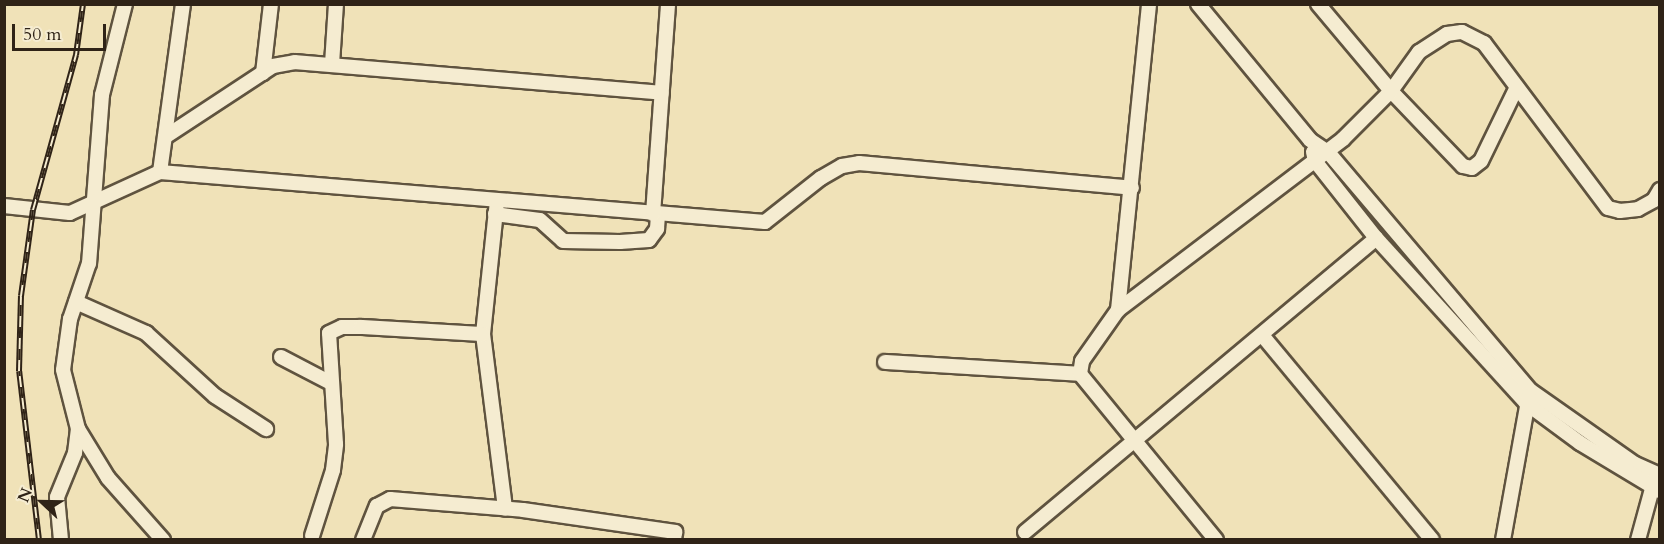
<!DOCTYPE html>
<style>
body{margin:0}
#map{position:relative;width:1664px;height:544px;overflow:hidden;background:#f0e2b8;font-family:Cardo,serif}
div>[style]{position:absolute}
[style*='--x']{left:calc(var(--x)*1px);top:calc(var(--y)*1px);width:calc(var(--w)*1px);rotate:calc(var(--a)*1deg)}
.roads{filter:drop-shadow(2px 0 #5f533f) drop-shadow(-2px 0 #5f533f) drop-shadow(0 2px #5f533f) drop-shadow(0 -2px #5f533f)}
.minor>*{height:14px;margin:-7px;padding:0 7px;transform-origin:7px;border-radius:7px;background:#f5ecd1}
.rail>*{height:6px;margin-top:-3px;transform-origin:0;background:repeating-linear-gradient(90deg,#f5ecd1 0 11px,#2f2317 0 22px);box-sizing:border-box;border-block:2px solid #2f2317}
span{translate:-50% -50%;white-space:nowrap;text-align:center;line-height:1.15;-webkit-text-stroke:4.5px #f5ecd1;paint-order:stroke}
.frame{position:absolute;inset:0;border:6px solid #2f2317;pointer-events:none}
.north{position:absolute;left:12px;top:472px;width:60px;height:60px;-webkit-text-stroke:4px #f5ecd1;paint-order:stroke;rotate:292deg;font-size:16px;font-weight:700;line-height:24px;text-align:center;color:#2f2317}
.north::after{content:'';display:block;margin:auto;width:21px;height:27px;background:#2f2317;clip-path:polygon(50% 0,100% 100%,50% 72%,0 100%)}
.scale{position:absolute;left:12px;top:24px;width:94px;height:27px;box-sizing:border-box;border:3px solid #2f2317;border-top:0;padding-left:8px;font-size:18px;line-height:21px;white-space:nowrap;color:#2f2317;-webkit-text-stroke:4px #f5ecd1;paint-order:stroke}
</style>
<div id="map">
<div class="roads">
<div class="minor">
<i style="--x:125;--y:4;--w:94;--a:104.2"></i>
<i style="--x:102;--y:95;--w:169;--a:94.4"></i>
<i style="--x:89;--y:263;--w:59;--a:108.7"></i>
<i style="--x:70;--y:319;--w:51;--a:97.8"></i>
<i style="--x:63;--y:370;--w:61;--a:75.7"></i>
<i style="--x:78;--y:429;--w:57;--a:58.5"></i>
<i style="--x:108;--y:478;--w:83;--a:48.4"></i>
<i style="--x:1198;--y:4;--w:176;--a:50.5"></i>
<i style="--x:1310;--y:140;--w:22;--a:34"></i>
<i style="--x:1328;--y:152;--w:314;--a:49.7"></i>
<i style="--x:1531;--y:391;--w:127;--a:35.1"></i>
<i style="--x:1635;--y:464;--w:27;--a:24"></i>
<i style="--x:1318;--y:4;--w:114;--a:50"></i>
<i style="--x:1391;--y:91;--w:104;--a:46.2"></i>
<i style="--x:1463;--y:166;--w:9;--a:13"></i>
<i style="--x:1472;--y:168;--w:11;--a:-38"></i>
<i style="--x:1481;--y:161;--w:82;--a:-64.1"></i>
<i style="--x:332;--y:64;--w:60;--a:-86.2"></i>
<i style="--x:263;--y:73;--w:69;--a:-83.4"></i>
<i style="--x:165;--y:137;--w:129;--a:-33.3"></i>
<i style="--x:273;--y:66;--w:22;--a:-10"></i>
<i style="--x:295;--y:62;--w:368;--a:4.8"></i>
<i style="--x:1313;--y:152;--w:9;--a:77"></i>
<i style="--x:1315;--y:161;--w:98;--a:51.6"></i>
<i style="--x:1376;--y:238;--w:223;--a:47.7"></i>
<i style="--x:1526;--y:403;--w:67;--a:36.5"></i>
<i style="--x:1580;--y:443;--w:93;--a:31"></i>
<i style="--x:160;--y:172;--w:170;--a:-82.2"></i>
<i style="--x:497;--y:201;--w:134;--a:96"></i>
<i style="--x:483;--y:334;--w:176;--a:82.8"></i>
<i style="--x:4;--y:206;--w:66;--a:6.1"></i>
<i style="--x:70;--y:213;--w:99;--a:-24.5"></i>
<i style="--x:160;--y:172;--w:607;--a:4.72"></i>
<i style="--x:765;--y:222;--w:71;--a:-38.2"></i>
<i style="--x:821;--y:178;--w:24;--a:-30"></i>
<i style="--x:842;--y:166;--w:17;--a:-10"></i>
<i style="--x:859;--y:163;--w:274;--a:5.2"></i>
<i style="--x:495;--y:214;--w:45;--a:7.6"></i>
<i style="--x:540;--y:220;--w:31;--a:42"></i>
<i style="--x:563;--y:241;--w:57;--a:1"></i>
<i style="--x:620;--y:242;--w:29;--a:-4"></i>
<i style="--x:649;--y:240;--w:14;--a:-54"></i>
<i style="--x:657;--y:229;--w:14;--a:-86"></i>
<i style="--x:653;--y:214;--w:211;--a:-85.9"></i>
<i style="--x:76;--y:302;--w:77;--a:23.9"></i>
<i style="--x:146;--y:333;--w:93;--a:42.4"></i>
<i style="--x:215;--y:396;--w:61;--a:32.9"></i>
<i style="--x:1118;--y:310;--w:308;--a:-84.2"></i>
<i style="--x:1262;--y:335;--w:266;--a:50.3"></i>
<i style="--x:281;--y:357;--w:56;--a:27.5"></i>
<i style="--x:885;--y:362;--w:195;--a:3.5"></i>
<i style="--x:1025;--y:532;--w:458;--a:-39.9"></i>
<i style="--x:312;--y:536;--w:69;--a:-72.3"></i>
<i style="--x:333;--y:470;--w:26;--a:-83"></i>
<i style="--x:336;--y:444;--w:111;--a:-93.6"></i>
<i style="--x:329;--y:333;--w:14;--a:-25"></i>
<i style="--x:342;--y:327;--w:19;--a:0"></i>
<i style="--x:361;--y:327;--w:122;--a:3.3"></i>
<i style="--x:61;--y:540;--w:43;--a:-95.3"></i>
<i style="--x:57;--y:497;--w:48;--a:-67.8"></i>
<i style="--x:75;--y:453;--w:24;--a:-83"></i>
<i style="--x:363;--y:540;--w:37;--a:-68"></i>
<i style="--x:377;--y:506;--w:15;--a:-28"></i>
<i style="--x:390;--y:499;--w:133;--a:4.7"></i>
<i style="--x:523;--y:510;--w:154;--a:8.2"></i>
<i style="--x:675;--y:532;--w:8;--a:97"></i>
<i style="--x:1216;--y:540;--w:215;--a:-129.3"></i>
<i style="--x:1080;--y:374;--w:13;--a:-81"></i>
<i style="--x:1082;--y:361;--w:62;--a:-54.8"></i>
<i style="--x:1118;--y:310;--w:283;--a:-37.2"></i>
<i style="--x:1343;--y:139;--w:68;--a:-45"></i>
<i style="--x:1391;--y:91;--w:48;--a:-54.3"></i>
<i style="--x:1419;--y:52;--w:33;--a:-33"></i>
<i style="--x:1447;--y:34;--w:15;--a:-8"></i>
<i style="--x:1462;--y:32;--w:25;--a:27"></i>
<i style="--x:1484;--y:43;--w:206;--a:53.1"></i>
<i style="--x:1608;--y:208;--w:12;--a:14"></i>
<i style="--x:1620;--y:211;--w:18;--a:-6"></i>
<i style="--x:1638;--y:209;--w:18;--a:-29"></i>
<i style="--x:1654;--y:200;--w:12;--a:-59"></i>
<i style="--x:1503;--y:540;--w:146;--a:-79.8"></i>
<i style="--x:1638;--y:540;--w:64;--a:-74.7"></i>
</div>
</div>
<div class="rail">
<i style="--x:39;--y:540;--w:170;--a:-96.7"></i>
<i style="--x:19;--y:371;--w:75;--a:-88.5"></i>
<i style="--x:21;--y:296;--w:87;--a:-82.1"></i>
<i style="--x:33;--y:210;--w:161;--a:-74.5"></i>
<i style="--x:76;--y:55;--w:51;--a:-82.2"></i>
</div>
<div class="frame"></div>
<div class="north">N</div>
<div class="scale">50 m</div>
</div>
